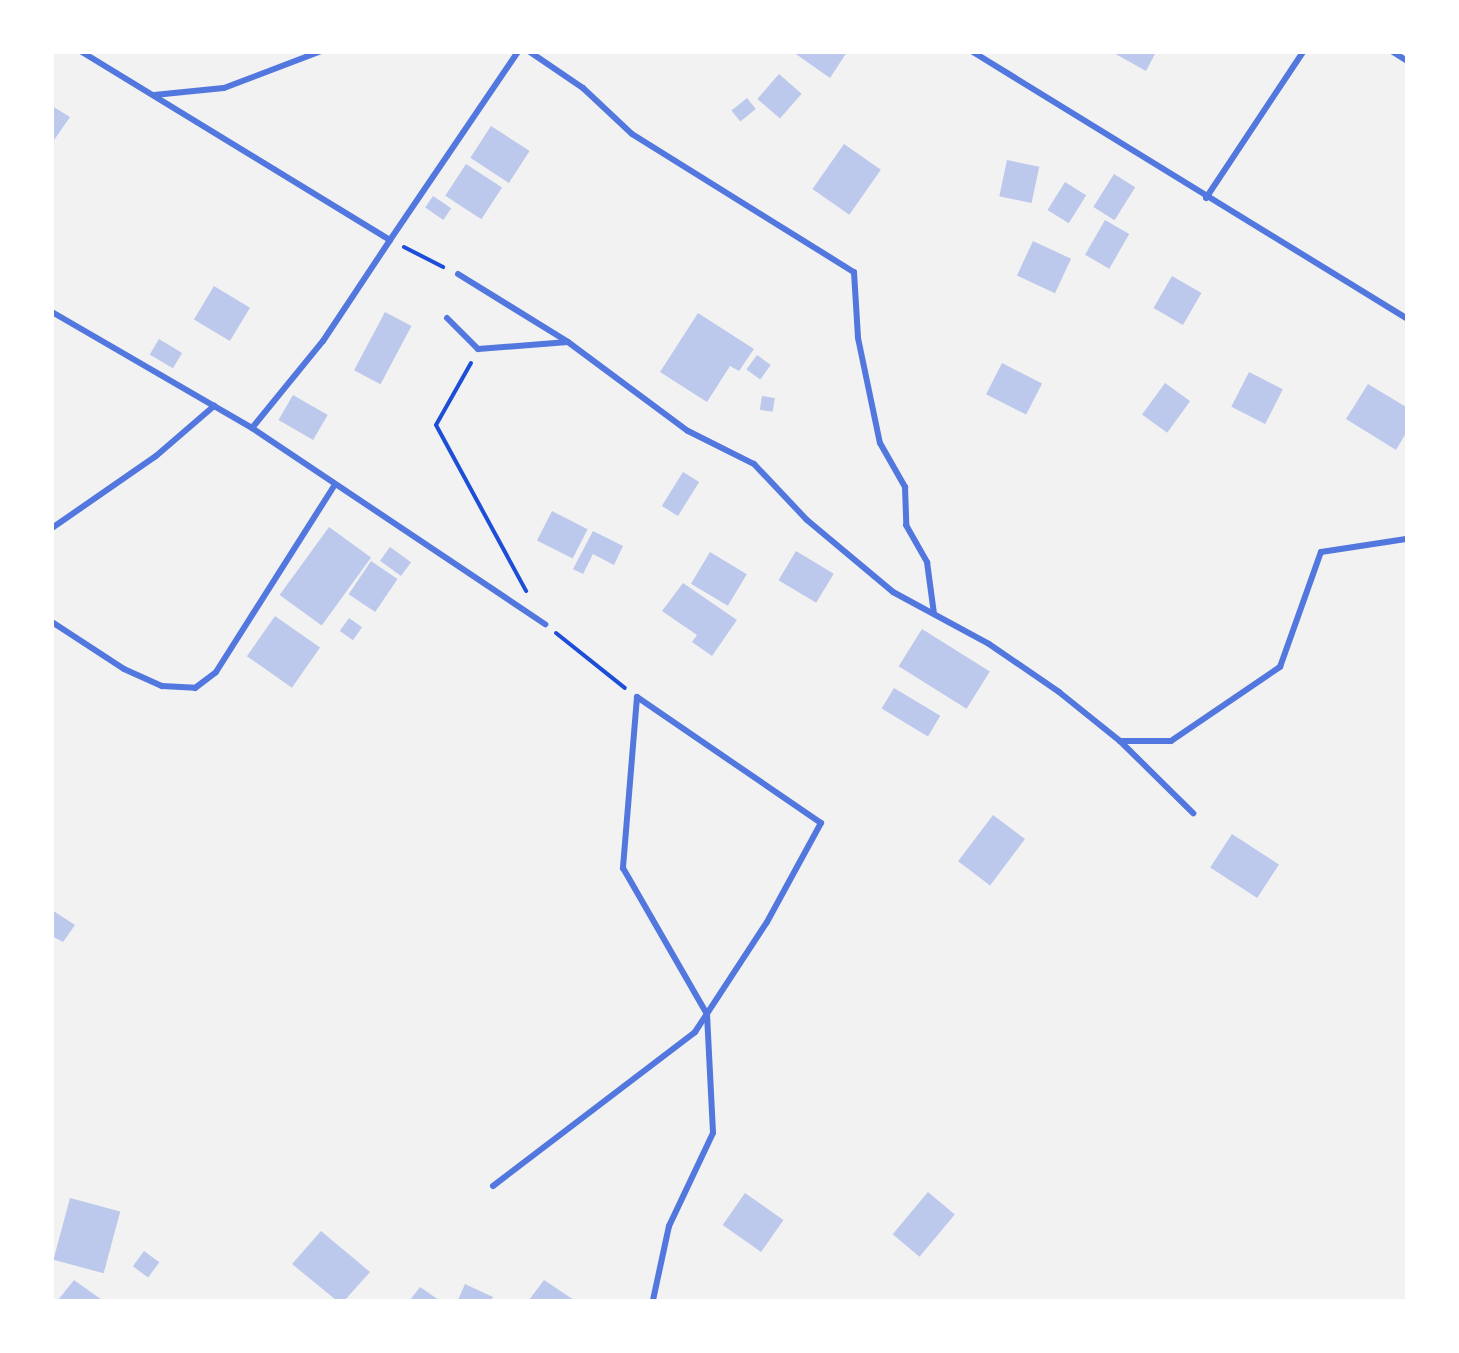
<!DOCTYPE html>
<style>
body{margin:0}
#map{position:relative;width:1459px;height:1353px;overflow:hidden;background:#f2f2f2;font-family:Barlow,sans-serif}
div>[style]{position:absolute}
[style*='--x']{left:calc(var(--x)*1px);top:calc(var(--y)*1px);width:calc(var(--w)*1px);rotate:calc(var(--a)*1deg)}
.building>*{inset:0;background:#bdc9ec;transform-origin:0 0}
.path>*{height:4px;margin:-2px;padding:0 2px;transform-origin:2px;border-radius:2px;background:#1d4ed8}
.minor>*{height:6px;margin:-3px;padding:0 3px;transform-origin:3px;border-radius:3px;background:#5277de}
span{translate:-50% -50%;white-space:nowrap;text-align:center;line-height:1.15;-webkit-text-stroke:4.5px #fff;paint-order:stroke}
.frame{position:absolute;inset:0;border:54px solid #fff;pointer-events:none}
</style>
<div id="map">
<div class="building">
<i style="clip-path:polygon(793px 52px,847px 52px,830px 78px)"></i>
<i style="clip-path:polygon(1112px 52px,1156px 52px,1146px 71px)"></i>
<i style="left:779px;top:74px;width:30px;height:33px;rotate:41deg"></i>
<i style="left:747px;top:98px;width:14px;height:20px;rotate:51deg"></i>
<i style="clip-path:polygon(52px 106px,70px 117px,52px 143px)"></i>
<i style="left:491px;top:126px;width:46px;height:38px;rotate:33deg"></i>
<i style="left:844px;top:144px;width:45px;height:55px;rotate:35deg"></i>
<i style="left:1007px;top:160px;width:33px;height:37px;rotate:12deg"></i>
<i style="left:466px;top:164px;width:43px;height:38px;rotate:33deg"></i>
<i style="left:1114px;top:174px;width:25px;height:39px;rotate:32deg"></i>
<i style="left:1065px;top:182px;width:25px;height:33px;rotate:32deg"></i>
<i style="left:433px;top:196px;width:22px;height:14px;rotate:34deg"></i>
<i style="left:1105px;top:220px;width:28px;height:40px;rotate:30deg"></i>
<i style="left:1033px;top:241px;width:42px;height:38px;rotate:25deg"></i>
<i style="left:1172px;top:276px;width:34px;height:37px;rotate:30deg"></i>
<i style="left:214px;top:286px;width:42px;height:39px;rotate:31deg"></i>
<i style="left:385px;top:312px;width:30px;height:66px;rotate:28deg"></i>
<i style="clip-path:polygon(698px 313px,754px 349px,739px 371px,730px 366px,707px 402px,660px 372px)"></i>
<i style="left:159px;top:339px;width:27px;height:18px;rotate:31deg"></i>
<i style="left:757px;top:355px;width:17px;height:18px;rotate:36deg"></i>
<i style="left:1002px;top:363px;width:45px;height:35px;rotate:27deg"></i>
<i style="left:1249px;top:372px;width:38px;height:39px;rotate:27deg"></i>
<i style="left:1165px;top:383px;width:31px;height:39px;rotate:36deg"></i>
<i style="clip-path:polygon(1368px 384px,1406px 407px,1406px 433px,1396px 450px,1346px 419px)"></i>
<i style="left:293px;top:395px;width:40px;height:29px;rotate:30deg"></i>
<i style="left:762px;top:396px;width:13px;height:14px;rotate:9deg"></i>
<i style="left:683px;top:472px;width:19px;height:40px;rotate:32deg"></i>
<i style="left:552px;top:511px;width:40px;height:33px;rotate:27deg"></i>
<i style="left:329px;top:527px;width:52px;height:84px;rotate:36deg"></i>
<i style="clip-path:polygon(593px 531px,623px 546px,614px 565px,593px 554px,583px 574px,573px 569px)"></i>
<i style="left:390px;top:547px;width:26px;height:17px;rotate:36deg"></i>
<i style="left:796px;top:551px;width:44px;height:34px;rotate:31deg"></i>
<i style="left:710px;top:552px;width:43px;height:37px;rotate:31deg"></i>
<i style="left:371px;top:561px;width:32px;height:40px;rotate:34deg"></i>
<i style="clip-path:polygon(683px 583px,737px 620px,712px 656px,692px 642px,697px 635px,662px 611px)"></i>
<i style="left:275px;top:616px;width:55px;height:49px;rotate:35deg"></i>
<i style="left:349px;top:618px;width:16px;height:16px;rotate:35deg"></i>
<i style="left:922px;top:629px;width:80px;height:44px;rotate:32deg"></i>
<i style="left:894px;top:688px;width:54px;height:24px;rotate:31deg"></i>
<i style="left:993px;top:815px;width:40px;height:58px;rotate:37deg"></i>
<i style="left:1232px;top:834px;width:56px;height:40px;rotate:33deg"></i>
<i style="clip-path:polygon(52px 910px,75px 925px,63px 942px,52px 936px)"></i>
<i style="left:928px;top:1192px;width:35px;height:55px;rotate:40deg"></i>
<i style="left:745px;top:1193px;width:47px;height:39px;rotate:35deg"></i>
<i style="left:70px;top:1198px;width:52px;height:64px;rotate:15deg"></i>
<i style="clip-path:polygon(321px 1231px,370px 1272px,345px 1300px,336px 1300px,292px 1264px)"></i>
<i style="left:144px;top:1251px;width:19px;height:19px;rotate:36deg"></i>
<i style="clip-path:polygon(74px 1280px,102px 1300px,58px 1300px)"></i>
<i style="clip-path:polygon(544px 1280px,574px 1300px,529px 1300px)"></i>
<i style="clip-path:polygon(465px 1284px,493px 1297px,491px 1300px,458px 1300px)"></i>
<i style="clip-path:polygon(420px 1287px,439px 1300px,410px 1300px)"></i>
</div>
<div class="path">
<i style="--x:404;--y:247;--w:44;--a:27.1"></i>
<i style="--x:471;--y:363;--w:71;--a:119.4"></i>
<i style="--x:436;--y:425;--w:189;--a:61.5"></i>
<i style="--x:556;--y:633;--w:88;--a:38.6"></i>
</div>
<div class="minor">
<i style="--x:82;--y:52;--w:361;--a:31.4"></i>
<i style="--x:390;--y:240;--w:227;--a:-55.8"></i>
<i style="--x:530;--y:52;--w:64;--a:34.2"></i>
<i style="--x:583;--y:88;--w:67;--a:43.2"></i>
<i style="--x:632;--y:134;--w:261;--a:31.9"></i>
<i style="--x:854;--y:272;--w:66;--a:86.5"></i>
<i style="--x:858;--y:338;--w:107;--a:78.2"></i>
<i style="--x:880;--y:443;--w:51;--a:60.4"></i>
<i style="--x:905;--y:487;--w:38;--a:88"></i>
<i style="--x:906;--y:525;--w:43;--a:60.4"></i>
<i style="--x:927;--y:562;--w:52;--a:82.3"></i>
<i style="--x:973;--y:52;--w:508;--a:31.56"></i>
<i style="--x:1393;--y:52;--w:15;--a:32"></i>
<i style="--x:154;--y:95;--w:70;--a:-5.7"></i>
<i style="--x:224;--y:88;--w:102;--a:-20.8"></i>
<i style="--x:1206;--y:198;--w:175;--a:-56.4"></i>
<i style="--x:458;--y:274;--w:129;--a:31.7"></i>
<i style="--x:52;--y:312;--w:231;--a:30.1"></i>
<i style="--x:252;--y:428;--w:353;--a:33.8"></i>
<i style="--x:447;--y:318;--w:44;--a:45"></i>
<i style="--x:478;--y:349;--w:90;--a:-4.4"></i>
<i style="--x:568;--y:342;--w:149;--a:36.6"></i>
<i style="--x:688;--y:431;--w:74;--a:26.6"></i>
<i style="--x:754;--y:464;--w:77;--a:46.6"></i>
<i style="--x:807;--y:520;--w:112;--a:39.9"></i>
<i style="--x:893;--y:592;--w:109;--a:28.4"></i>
<i style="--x:989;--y:644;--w:85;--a:34.4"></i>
<i style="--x:1059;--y:692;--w:78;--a:38.8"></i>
<i style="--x:1120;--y:741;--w:103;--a:44.6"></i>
<i style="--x:252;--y:428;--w:112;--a:-50.8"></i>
<i style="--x:323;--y:341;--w:121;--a:-56.4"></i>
<i style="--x:52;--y:528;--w:126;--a:-34.7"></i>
<i style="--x:156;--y:456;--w:77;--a:-40.8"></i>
<i style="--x:52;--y:622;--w:86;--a:33.1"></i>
<i style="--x:124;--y:669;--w:42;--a:24.1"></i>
<i style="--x:162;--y:686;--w:33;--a:3"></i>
<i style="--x:195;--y:688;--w:26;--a:-37"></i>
<i style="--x:216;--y:672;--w:220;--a:-57.6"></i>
<i style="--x:637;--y:697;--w:172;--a:94.7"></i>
<i style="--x:623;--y:868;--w:168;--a:60.1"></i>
<i style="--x:707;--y:1014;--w:119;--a:87.1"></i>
<i style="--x:713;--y:1133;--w:103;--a:115.3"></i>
<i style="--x:669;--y:1226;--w:76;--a:102.2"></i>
<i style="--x:1120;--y:741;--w:51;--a:0"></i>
<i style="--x:1171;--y:741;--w:132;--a:-34.2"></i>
<i style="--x:1280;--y:667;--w:122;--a:-70.4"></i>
<i style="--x:1321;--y:552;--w:86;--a:-8.7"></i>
<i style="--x:493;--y:1186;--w:254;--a:-37.3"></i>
<i style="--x:695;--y:1032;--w:131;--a:-56.8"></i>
<i style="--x:767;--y:922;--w:113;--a:-61.4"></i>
<i style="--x:821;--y:823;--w:223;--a:-145.6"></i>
</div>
<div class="frame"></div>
</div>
